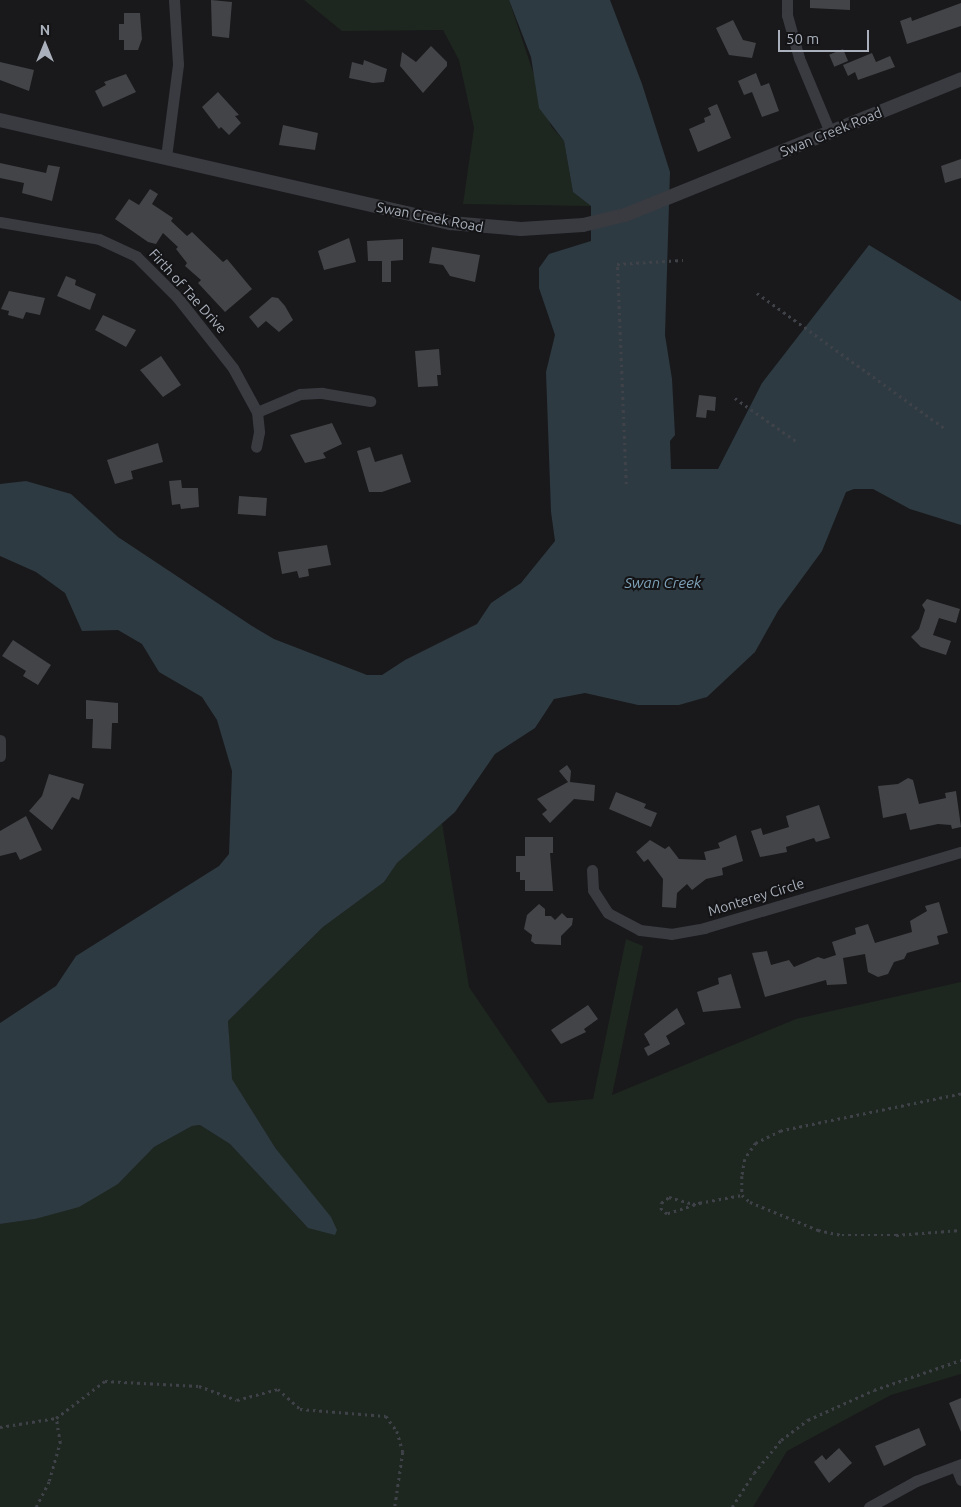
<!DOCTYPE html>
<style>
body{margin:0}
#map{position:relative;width:961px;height:1507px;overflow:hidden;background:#19191b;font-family:Ubuntu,sans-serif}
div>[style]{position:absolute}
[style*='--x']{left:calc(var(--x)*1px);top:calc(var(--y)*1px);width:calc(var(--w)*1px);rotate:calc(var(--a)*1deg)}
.green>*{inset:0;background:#1e271f}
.water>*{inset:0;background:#2d3a41}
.building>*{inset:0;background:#434448;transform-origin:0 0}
.path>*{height:2.5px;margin-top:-1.25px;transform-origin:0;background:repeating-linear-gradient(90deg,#3f4248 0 2.5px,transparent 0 6.5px)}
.minor>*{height:11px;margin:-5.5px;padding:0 5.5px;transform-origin:5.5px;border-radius:5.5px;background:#393b41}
.tertiary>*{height:14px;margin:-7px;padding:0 7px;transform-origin:7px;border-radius:7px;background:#393b41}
span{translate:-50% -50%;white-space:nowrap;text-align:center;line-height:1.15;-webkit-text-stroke:4px #141416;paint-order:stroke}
.street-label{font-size:14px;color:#aab1bc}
.water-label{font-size:15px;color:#7fa3b9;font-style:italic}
.north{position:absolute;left:20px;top:20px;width:50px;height:50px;-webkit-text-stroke:4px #141416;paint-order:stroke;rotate:0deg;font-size:14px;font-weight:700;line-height:20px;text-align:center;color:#aab1bc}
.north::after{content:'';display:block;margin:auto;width:18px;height:22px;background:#aab1bc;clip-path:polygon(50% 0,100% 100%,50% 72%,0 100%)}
.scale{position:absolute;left:778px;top:30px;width:91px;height:22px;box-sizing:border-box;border:2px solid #aab1bc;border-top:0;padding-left:6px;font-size:15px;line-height:18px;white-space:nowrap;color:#aab1bc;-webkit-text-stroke:4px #141416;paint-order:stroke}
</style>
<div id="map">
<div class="green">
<i style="clip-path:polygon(304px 0,509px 0,551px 126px,564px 141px,573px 192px,591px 206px,463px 204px,474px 128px,459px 60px,443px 30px,342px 31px)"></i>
<i style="clip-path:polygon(442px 823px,469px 987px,548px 1103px,593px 1099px,626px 939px,643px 946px,612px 1095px,796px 1019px,961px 982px,961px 1374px,891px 1395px,787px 1451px,753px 1507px,0 1507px,0 1224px,35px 1219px,118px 1184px,154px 1147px,192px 1126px,200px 1125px,230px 1144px,308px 1228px,276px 1149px,231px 1079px,228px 1021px,323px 927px,384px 882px,397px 863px)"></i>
</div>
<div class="water">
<i style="clip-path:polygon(509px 0,610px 0,642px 84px,670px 172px,665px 335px,672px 379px,675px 435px,670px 441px,671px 469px,718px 469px,762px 383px,869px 245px,961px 301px,961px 525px,910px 509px,873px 489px,854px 489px,846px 492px,822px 551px,778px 611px,755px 652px,707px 697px,679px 705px,638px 705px,585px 693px,554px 699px,535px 728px,495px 754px,455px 812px,397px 863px,384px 882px,323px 927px,228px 1021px,232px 1079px,276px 1149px,331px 1217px,337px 1230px,335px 1235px,308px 1228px,230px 1144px,200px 1125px,192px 1126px,154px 1147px,118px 1184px,79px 1207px,35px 1219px,0 1224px,0 1023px,56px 986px,76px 956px,219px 866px,229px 854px,232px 771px,217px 720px,202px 697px,159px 672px,142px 644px,118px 630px,82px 631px,65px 593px,36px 572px,0 556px,0 484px,26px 481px,71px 494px,118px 537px,252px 626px,274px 639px,367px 675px,382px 675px,405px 660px,477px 624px,491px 603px,521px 583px,555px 541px,551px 512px,546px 372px,555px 335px,539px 288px,539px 268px,549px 254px,591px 241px,591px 206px,573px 192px,564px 141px,539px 108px,531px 57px)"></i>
</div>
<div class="building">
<i style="clip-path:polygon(211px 0,232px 2px,229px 38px,212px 36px)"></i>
<i style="clip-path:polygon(810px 0,850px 0,850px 10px,810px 8px)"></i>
<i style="clip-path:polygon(961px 3px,961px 26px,907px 44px,900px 21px,911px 17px,912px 21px)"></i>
<i style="clip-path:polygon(124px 13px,140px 13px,142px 39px,138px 50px,124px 50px,124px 40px,119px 40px,119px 24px,124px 24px)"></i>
<i style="clip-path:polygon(733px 20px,743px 40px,756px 43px,752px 58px,729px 55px,716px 28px)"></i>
<i style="clip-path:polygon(431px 46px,447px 62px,447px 66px,423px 93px,400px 66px,402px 52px,416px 62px)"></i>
<i style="left:843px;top:49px;width:13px;height:15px;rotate:67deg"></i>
<i style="clip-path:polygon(872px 53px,876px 62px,890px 56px,895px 67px,858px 80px,855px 72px,848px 76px,843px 65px)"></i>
<i style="clip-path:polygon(364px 60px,387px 69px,384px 82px,373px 83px,349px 78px,352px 62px,363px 65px)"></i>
<i style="clip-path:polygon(0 62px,34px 70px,29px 91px,0 80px)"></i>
<i style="clip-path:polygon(756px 73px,761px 86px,769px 83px,779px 111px,762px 117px,752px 92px,744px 95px,738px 81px)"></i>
<i style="clip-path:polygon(126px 74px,136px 92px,103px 107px,95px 91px,106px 85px,104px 82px)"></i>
<i style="clip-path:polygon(218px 92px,239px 115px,235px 116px,241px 123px,229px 135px,221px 127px,219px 129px,202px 107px)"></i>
<i style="clip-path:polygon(717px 104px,731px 138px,698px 152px,689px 129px,705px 122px,704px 118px,711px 115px,708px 108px)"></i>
<i style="clip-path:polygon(283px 125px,318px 133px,315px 150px,279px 145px)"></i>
<i style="clip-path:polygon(961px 159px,961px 178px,945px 183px,941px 166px)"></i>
<i style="clip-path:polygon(0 163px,46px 173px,48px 165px,60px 167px,52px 201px,22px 193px,24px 183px,0 178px)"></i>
<i style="clip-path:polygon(150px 189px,158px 194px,152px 204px,173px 218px,171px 221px,187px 236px,192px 232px,223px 262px,227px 259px,252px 289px,225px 312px,198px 283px,201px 280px,185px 266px,187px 263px,176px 249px,178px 247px,163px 233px,156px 244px,148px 242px,115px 219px,129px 199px,139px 205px)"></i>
<i style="clip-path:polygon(349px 238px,356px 262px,324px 270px,318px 251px)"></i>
<i style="clip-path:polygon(403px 239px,403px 260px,391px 261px,391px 282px,382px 282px,382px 261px,368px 261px,367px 241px)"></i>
<i style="clip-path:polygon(432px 247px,480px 255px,475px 282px,450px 276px,443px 265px,429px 263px)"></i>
<i style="clip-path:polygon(66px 276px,76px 280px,75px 285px,96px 294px,90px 310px,57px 296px)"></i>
<i style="clip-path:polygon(9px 291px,45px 298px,40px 315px,26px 312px,23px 319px,8px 315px,9px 311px,1px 309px)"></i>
<i style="clip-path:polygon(272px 297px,278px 298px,285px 306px,293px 320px,279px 332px,266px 321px,258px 328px,249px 317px)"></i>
<i style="clip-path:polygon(103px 315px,136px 330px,126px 347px,95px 330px)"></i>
<i style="clip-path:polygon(439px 349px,441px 375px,437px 375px,438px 386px,418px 387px,415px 351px)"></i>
<i style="clip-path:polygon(161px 356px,181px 385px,163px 397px,140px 370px)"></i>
<i style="clip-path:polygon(699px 395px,716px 397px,715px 411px,707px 410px,706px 418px,696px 417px)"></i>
<i style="clip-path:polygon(332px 423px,342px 444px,323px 453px,326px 458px,305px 463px,290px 435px)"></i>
<i style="clip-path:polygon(158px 443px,163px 462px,131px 471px,133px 479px,115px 484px,107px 460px)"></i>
<i style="clip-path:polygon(370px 447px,375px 462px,402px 454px,411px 482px,382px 492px,369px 492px,357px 451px)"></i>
<i style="clip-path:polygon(181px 480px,182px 488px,198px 488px,199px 507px,181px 509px,180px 504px,172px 505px,169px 481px)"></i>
<i style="left:239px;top:496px;width:28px;height:18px;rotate:4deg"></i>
<i style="clip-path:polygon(327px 545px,331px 565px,308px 569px,309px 576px,299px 578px,297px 571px,282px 574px,278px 552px)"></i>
<i style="clip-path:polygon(927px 599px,960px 609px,956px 623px,939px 618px,933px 635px,951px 641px,946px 655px,921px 647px,911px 637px,919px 629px,925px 610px,922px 605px)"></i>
<i style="clip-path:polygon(13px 640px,51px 665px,38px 685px,23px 676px,26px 671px,2px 656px)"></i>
<i style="clip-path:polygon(86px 700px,118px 703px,118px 723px,112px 723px,111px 749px,92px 748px,93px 719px,86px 719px)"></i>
<i style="clip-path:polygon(567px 765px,571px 771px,570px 782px,595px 785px,594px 801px,574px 799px,550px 823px,542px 814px,547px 810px,537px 799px,568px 782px,559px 771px)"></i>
<i style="clip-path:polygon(49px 774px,84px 784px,79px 800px,72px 797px,52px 830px,29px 811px,42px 796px)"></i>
<i style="clip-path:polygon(908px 778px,913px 780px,919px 804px,946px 798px,945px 793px,956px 791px,961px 827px,952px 829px,951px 825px,938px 824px,910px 830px,906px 813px,883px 818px,878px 786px,898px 784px)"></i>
<i style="clip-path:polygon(616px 792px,646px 804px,644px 808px,657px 813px,651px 827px,609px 809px)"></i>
<i style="clip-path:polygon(819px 805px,830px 838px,816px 842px,814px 838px,786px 847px,787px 852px,760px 857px,751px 831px,761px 828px,763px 835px,789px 827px,786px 816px)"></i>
<i style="clip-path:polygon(26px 816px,42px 850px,20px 860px,16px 852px,0 856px,0 831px)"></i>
<i style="clip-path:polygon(736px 835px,743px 861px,722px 868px,723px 875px,706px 879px,692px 890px,687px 884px,677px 893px,676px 908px,662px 907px,663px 879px,648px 859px,644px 862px,636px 852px,650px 840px,665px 849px,669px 846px,679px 859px,706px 860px,704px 852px,720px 848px,718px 843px)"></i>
<i style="clip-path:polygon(525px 837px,553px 837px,553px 853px,550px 853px,553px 891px,525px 891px,525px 880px,520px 880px,520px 872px,516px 872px,516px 856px,525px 856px)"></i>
<i style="clip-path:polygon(939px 902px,948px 933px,937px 936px,939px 944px,907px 953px,904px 959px,894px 962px,888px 974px,878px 977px,868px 972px,865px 954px,843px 958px,847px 984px,827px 985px,826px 980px,765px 997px,752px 953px,767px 951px,771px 965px,789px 960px,794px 967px,818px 957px,824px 959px,836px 955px,832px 942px,856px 934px,855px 928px,868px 924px,875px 943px,912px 932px,910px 921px,927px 911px,925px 906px)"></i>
<i style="clip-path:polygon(539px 904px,545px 909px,545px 916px,551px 916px,555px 920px,562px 913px,567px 918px,573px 918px,572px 925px,561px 936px,561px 945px,535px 944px,531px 941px,532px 935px,524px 929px,527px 915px)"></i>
<i style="clip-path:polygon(731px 974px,741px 1008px,703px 1012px,697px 992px,719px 984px,718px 978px)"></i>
<i style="clip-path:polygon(588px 1005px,598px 1019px,584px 1029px,586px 1032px,561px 1044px,551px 1030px)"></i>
<i style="clip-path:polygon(677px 1008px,685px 1024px,666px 1036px,670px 1044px,648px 1056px,644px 1048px,650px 1045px,644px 1034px)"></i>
<i style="clip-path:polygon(961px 1398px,961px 1432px,949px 1403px)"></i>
<i style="clip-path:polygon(919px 1428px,926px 1445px,884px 1466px,875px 1446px)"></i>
<i style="clip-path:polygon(839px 1448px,852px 1463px,829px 1483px,814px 1462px,822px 1455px,826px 1460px)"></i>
</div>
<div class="path">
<i style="--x:757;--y:293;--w:231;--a:35.8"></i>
<i style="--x:735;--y:398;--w:75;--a:35.2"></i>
<i style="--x:626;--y:484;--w:220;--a:-92.3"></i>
<i style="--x:617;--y:264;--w:66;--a:-3.5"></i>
<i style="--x:961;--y:1094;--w:184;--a:168.4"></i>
<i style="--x:781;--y:1131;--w:28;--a:154"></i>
<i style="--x:756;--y:1143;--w:19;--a:125"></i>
<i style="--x:745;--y:1159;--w:17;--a:100"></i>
<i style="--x:742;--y:1176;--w:19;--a:90"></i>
<i style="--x:742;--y:1195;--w:11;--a:41"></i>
<i style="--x:750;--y:1202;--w:74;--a:22.4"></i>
<i style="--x:818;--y:1230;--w:25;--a:12"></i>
<i style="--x:842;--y:1235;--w:54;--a:0"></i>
<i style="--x:896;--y:1235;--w:65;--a:-4.4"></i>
<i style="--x:701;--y:1203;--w:36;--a:162"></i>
<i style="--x:667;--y:1214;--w:7;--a:-146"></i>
<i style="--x:661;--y:1210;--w:7;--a:-90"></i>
<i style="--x:661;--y:1203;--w:10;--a:-37"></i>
<i style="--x:669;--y:1197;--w:25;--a:16"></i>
<i style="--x:693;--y:1204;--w:50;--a:-10.4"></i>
<i style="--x:0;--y:1427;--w:57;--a:-9.1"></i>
<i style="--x:56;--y:1418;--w:61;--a:-37.1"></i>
<i style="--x:105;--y:1381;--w:94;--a:3"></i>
<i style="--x:199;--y:1386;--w:40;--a:20.2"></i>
<i style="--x:237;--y:1400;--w:42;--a:-15"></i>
<i style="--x:278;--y:1389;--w:30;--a:42"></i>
<i style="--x:300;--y:1409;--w:86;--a:4.7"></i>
<i style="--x:386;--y:1416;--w:19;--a:54"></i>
<i style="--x:397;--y:1431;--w:22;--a:74"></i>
<i style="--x:403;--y:1452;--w:56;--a:98.3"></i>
<i style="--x:36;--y:1507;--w:29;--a:-63"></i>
<i style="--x:49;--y:1481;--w:40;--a:-74"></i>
<i style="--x:60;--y:1443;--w:24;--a:-99"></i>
<i style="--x:732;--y:1507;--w:40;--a:-57.1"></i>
<i style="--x:754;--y:1473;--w:43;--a:-50.7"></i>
<i style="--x:781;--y:1440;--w:34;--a:-37"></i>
<i style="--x:808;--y:1420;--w:72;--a:-24.4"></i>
<i style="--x:874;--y:1390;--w:92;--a:-19"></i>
</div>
<div class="minor">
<i style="--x:787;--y:0;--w:15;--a:90"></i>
<i style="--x:787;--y:15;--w:45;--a:74.4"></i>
<i style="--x:799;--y:58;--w:80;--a:67.3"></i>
<i style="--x:166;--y:157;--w:94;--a:-82.6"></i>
<i style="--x:178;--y:64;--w:64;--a:-93.6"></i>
<i style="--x:0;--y:222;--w:100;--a:9.7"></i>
<i style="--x:99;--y:239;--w:41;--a:24.7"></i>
<i style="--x:136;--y:256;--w:58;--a:45"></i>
<i style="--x:177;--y:297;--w:90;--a:51.7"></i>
<i style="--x:233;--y:368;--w:50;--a:61.4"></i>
<i style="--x:257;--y:412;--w:20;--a:84"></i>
<i style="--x:259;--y:432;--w:15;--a:101"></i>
<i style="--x:257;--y:412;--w:47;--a:-22.7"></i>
<i style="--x:300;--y:394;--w:22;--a:-3"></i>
<i style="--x:322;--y:393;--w:49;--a:9.5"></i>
<i style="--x:0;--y:740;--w:16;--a:90"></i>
<i style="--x:592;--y:870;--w:20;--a:87"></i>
<i style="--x:593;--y:890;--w:27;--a:57"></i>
<i style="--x:608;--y:913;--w:36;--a:28"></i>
<i style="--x:640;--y:930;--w:31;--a:7"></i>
<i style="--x:671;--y:934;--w:34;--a:-10"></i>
<i style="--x:704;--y:928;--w:268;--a:-16.5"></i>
<i style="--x:956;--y:1467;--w:14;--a:69"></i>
<i style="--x:869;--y:1507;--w:54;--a:-29"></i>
<i style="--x:916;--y:1481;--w:48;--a:-20.7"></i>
</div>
<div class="tertiary">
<i style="--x:0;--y:120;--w:462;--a:12.9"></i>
<i style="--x:450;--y:223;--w:71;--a:4.8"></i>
<i style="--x:521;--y:229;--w:62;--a:-3.7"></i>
<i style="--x:583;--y:225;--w:43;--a:-13.4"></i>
<i style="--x:625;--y:215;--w:362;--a:-22"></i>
</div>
<div class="street-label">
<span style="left:831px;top:132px;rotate:-22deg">Swan Creek Road</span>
<span style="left:430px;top:217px;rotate:11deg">Swan Creek Road</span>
<span style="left:188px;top:291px;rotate:48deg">Firth of Tae Drive</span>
<span style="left:756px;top:897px;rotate:-17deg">Monterey Circle</span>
</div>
<div class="water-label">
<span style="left:663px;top:583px">Swan Creek</span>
</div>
<div class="north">N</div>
<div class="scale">50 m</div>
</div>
